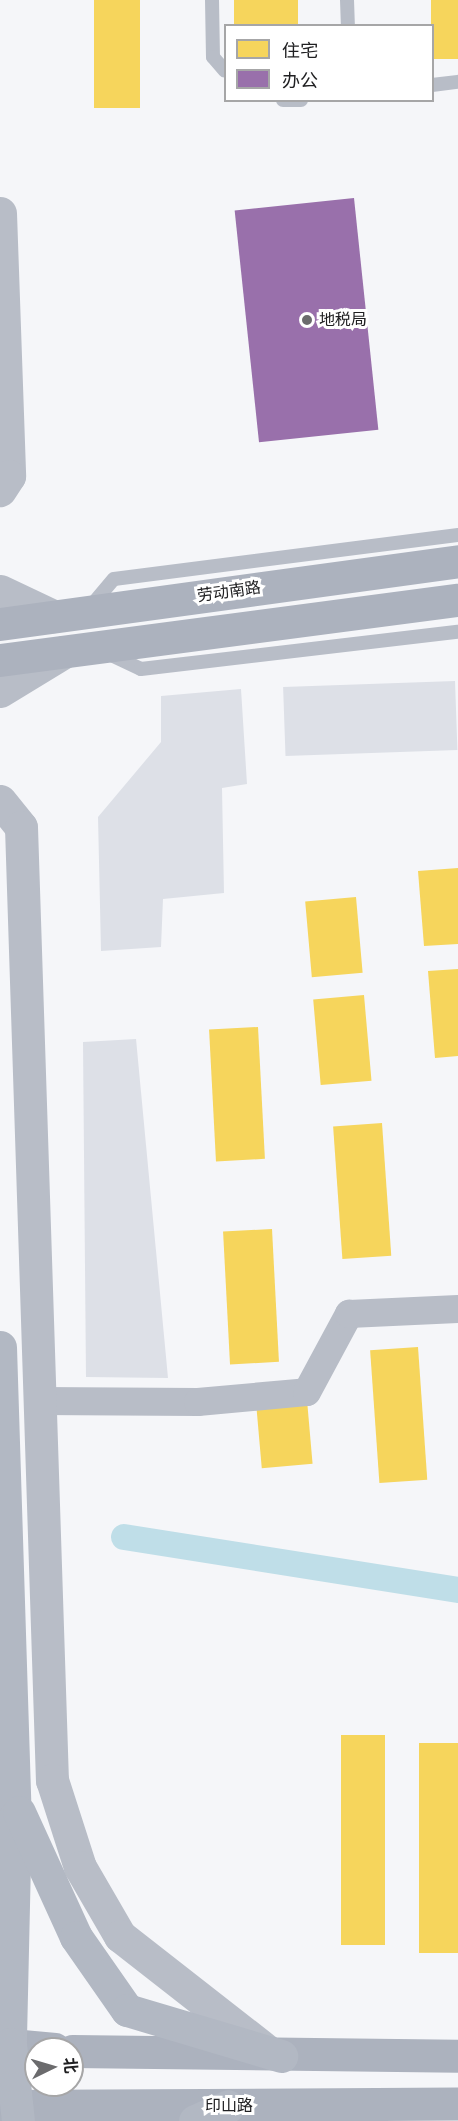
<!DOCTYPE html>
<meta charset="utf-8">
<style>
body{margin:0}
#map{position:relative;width:458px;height:2121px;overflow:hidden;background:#f5f6f9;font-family:"Fira Sans","Noto Sans SC",sans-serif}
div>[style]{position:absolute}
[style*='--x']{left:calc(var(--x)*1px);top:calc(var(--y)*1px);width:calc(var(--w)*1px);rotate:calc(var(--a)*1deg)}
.homes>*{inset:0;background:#f6d55c;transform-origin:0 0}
.offices>*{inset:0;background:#9970ab;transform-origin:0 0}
.canal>*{height:26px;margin:-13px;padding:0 13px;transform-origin:13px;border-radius:13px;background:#bfdee8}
.building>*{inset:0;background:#dde0e7;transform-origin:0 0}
.service>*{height:14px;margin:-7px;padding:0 7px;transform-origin:7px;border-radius:7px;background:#b8bdc7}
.minor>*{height:28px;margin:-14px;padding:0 14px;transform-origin:14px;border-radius:14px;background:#b8bdc7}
.tertiary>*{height:33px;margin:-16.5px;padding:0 16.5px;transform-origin:16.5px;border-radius:16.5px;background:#b8bdc7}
.secondary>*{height:33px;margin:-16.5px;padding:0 16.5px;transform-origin:16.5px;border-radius:16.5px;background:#acb2be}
.trunk>*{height:33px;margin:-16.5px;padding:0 16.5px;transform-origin:16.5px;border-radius:16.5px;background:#b2b8c3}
.dots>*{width:16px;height:16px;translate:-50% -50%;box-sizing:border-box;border:3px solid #fff;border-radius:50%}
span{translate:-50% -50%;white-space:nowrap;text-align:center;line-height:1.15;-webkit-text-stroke:6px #fff;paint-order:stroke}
.poi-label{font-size:16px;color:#202022}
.left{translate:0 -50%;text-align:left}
.street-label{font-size:16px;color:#202022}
.legend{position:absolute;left:224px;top:24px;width:210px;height:78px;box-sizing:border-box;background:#fff;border:2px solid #a6a6a7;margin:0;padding:8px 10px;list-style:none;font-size:18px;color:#202022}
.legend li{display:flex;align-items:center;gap:12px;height:30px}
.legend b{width:30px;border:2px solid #a6a6a7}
.north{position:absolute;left:24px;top:2037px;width:60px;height:60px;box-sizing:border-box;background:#fff;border:2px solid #a6a6a7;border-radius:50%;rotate:85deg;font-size:16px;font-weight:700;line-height:24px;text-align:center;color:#202022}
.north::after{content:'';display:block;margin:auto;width:21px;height:27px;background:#6b6b6d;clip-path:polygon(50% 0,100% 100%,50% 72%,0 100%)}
</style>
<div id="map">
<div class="homes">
<i style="left:94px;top:0;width:46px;height:108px"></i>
<i style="left:234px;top:0;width:64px;height:26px"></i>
<i style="left:431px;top:0;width:27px;height:59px"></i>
<i style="clip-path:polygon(458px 868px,458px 944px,424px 946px,418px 871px)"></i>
<i style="left:356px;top:897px;width:76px;height:51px;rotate:85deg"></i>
<i style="clip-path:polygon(458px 969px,458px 1056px,435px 1058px,428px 971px)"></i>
<i style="left:364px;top:995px;width:86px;height:51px;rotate:85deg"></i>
<i style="left:258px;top:1027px;width:132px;height:49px;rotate:87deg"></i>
<i style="left:382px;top:1123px;width:133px;height:49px;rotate:86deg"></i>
<i style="left:272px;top:1229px;width:133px;height:49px;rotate:87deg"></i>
<i style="left:418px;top:1347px;width:133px;height:48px;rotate:86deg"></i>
<i style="left:307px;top:1400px;width:64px;height:51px;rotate:85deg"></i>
<i style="left:341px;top:1735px;width:44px;height:210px"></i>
<i style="left:458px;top:1743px;width:210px;height:39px;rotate:90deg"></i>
</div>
<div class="offices">
<i style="left:354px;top:198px;width:233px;height:120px;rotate:84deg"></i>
</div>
<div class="canal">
<i style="--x:124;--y:1537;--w:338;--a:9"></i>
</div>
<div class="building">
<i style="left:455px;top:681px;width:69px;height:172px;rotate:88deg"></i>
<i style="clip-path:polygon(241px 689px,247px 784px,222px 788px,224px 893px,163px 899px,161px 947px,101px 951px,98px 817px,161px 742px,161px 696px)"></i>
<i style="clip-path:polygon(136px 1039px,168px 1378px,86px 1377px,83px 1042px)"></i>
</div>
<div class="service">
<i style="--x:212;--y:0;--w:57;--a:89"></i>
<i style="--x:213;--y:57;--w:18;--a:49"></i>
<i style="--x:347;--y:0;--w:26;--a:88"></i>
<i style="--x:432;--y:85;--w:26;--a:-7"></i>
<i style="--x:283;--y:100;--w:18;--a:0"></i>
<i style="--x:91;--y:606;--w:35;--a:-50"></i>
<i style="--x:114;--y:579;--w:347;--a:-7.3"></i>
<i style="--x:109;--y:654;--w:35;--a:25"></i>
<i style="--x:141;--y:669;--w:319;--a:-6.7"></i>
</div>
<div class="minor">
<i style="--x:40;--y:1401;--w:158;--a:0.4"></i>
<i style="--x:198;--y:1402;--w:109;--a:-5.2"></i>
<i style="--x:307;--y:1392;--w:89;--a:-61.7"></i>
<i style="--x:349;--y:1314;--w:109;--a:-2.6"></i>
</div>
<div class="tertiary">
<i style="--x:0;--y:213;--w:263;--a:88"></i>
<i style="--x:9;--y:476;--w:17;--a:123"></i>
<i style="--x:0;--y:591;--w:59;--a:25.3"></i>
<i style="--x:0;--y:691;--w:75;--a:-31.4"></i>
<i style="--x:0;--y:801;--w:33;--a:51"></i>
<i style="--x:21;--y:827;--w:954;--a:88.14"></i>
<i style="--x:52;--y:1780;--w:91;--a:72.2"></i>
<i style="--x:80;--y:1867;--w:80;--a:59.9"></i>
<i style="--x:120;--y:1936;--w:187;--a:38"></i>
</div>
<div class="secondary">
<i style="--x:0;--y:624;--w:462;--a:-7.8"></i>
<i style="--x:0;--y:660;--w:462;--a:-7.5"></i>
<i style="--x:0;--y:2044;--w:55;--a:5.2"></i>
<i style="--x:72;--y:2051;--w:386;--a:0.7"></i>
<i style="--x:0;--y:2106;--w:458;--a:-0.3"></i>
</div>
<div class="trunk">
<i style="--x:0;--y:1347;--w:470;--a:88.2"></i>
<i style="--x:15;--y:1817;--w:227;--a:91.3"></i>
<i style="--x:10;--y:2044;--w:77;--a:84.1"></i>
<i style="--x:19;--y:1812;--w:137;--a:65.5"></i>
<i style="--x:76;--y:1937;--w:89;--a:55.1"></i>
<i style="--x:127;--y:2010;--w:161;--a:16.6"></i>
<i style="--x:195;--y:2121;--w:36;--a:-24"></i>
</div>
<div class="dots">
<i style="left:307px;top:320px;background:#6b6b6d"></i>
</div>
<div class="poi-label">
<span class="left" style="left:319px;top:320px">地税局</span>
</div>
<div class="street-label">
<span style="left:229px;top:592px;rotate:-8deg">劳动南路</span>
<span style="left:229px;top:2106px">印山路</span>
</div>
<ul class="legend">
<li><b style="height:16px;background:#f6d55c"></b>住宅</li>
<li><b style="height:16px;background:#9970ab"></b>办公</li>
</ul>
<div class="north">北</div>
</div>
